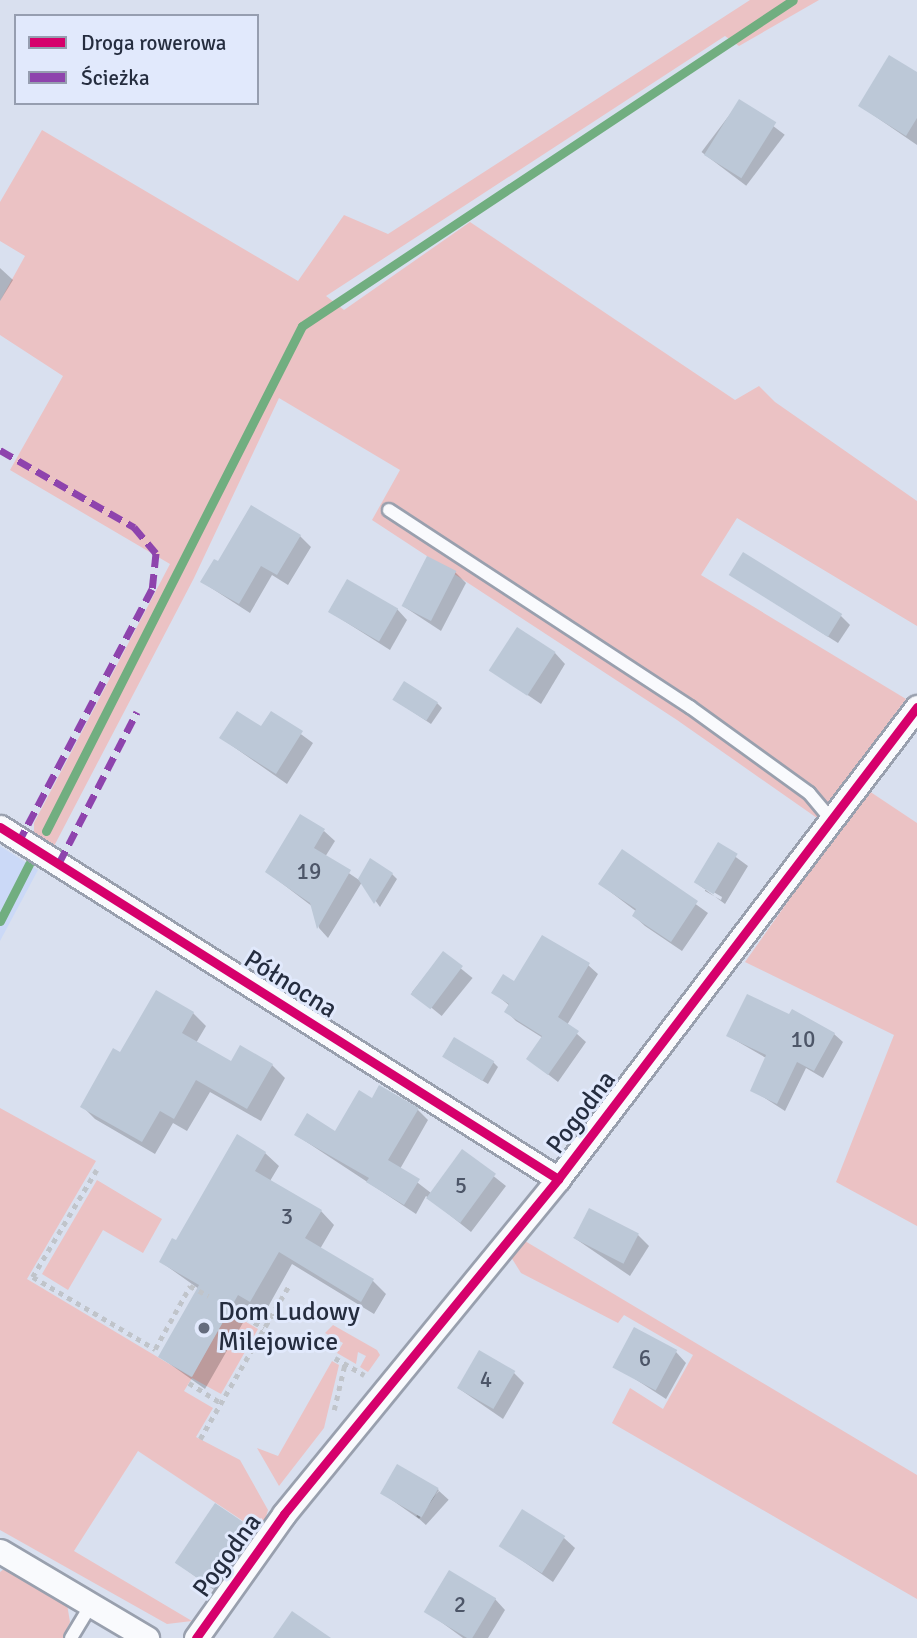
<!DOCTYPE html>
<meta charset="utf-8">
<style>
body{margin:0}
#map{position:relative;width:917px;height:1638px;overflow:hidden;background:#d9e0ef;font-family:Signika,sans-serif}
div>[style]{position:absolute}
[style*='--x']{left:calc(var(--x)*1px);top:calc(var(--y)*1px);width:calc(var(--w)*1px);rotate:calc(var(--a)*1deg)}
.built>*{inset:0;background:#cbd9f7}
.green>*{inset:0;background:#ebc2c4}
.shadow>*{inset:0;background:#0003;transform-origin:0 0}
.stream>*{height:9px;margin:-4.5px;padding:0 4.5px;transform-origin:4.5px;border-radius:4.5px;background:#71ae80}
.building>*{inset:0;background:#bcc8d7;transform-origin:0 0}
.path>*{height:4.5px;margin-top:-2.25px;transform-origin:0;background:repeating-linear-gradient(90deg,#c0c4ca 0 5px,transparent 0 10px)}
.roads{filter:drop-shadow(2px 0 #99a0ae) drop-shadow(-2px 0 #99a0ae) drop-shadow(0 2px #99a0ae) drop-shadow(0 -2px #99a0ae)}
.service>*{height:12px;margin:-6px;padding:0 6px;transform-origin:6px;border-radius:6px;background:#f9fafd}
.minor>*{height:23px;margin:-11.5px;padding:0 11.5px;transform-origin:11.5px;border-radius:11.5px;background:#f9fafd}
.quiet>*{height:7px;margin-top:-3.5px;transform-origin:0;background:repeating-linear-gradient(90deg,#8e44ad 0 14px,transparent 0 21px)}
.cycleway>*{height:9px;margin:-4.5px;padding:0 4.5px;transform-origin:4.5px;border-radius:4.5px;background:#d6006c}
.dots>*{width:19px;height:19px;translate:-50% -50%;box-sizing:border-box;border:4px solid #e1e9fc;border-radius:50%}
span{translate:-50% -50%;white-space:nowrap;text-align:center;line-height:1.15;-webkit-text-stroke:6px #e1e9fc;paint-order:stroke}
.number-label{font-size:23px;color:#4d5668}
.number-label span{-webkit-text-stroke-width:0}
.street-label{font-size:26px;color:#252d3f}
.poi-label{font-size:26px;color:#252d3f}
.left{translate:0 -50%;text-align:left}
.legend{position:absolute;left:14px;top:14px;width:245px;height:91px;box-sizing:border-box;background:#e1e9fc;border:2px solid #969eb0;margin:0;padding:9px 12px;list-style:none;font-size:21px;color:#252d3f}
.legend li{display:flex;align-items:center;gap:14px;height:35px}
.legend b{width:35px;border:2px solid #969eb0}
</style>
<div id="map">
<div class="built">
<i style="clip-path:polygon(0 846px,38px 870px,0 941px)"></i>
</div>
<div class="green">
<i style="clip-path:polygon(750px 0,819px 0,739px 46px,725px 36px,326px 296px,344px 310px,470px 222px,735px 400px,759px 386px,775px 402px,917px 501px,917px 626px,737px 518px,701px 575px,906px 699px,848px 777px,917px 823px,917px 1226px,836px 1182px,894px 1035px,745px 962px,837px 832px,677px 720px,372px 520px,400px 470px,279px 398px,194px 578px,52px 850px,34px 832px,34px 823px,170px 564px,10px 470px,63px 376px,0 335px,0 301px,25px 256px,0 241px,0 202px,42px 130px,298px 281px,344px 215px,388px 234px)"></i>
<i style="clip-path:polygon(0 1108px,96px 1161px,27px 1279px,191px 1377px,229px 1312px,258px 1329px,221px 1394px,192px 1378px,184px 1391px,213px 1408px,196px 1437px,240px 1460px,268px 1510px,261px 1533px,138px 1451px,74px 1551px,192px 1621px,167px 1624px,0 1530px)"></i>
<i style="clip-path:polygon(97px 1180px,162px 1219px,143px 1253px,103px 1230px,68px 1290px,42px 1274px)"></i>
<i style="clip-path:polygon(525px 1241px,917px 1475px,917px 1599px,612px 1423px,630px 1388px,663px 1409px,693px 1355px,624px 1315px,618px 1323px,521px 1273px,511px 1257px)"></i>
<i style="clip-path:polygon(333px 1325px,377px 1350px,380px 1355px,368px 1372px,360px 1367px,366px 1356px,358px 1352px,356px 1364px,337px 1353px,343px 1343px,325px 1333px)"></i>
<i style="clip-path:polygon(332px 1361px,339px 1365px,324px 1428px,279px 1486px,257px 1448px,278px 1456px)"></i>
<i style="clip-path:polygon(4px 1569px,67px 1604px,70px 1622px,63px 1638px,0 1638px,0 1572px)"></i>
</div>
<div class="shadow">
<i style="clip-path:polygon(917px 74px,917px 145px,860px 106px)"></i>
<i style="left:740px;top:101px;width:56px;height:64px;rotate:37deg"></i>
<i style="clip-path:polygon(0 268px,13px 280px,0 301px)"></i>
<i style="clip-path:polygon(300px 536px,311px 547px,288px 585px,272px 575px,250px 613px,202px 582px,219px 564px)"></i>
<i style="clip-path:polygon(455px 572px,466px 583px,441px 631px,403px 606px)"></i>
<i style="clip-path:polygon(731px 575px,841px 616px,850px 625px,838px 643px)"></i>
<i style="clip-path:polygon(397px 609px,407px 620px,390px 650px,330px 612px)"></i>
<i style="clip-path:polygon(555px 653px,565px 664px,541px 704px,492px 671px)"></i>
<i style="clip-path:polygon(395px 700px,437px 703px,442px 708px,431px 724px)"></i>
<i style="clip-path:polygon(272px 713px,313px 743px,287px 784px,221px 738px,261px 729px)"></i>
<i style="clip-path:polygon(324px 831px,335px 841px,325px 857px,359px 880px,392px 874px,397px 879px,380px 907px,362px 882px,328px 938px,319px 928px,313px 907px,267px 872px)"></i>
<i style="clip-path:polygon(evenodd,718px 844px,748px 866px,725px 904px,695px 882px,718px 844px,705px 887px,722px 897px,721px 900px,705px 891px,705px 887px)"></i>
<i style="clip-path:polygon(622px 851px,708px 913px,682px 951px,645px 926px,634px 916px,637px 912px,600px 884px)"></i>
<i style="left:443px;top:954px;width:38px;height:49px;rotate:39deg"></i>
<i style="clip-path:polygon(588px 965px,598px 974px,567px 1025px,586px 1042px,558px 1082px,528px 1059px,543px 1038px,516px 1021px,507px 1012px,510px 1006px,494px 993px)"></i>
<i style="clip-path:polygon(193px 1013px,206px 1026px,196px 1043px,231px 1064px,272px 1065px,285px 1078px,261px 1121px,210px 1092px,187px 1131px,173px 1123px,155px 1154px,95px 1119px,82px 1106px,121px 1055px)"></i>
<i style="clip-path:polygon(834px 1034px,843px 1042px,823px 1078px,806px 1068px,785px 1111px,752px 1090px,766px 1058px,728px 1036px)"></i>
<i style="clip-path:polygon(450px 1061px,493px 1062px,498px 1067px,488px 1084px)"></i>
<i style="clip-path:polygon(373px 1100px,418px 1110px,428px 1120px,400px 1169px,431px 1193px,462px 1151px,506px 1186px,471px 1232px,426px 1196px,416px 1214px,296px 1135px,336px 1133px)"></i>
<i style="clip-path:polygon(265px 1153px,279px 1166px,270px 1181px,321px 1211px,334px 1225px,320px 1249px,373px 1281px,386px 1294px,374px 1314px,292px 1264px,264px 1314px,252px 1307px,205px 1389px,160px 1357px,199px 1289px,161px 1262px)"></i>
<i style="clip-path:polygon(638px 1235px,649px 1246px,630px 1276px,573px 1237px)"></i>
<i style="clip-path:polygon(676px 1352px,686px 1363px,666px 1399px,615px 1366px)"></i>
<i style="clip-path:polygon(514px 1373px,524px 1383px,503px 1419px,458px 1388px)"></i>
<i style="clip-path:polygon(398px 1466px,439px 1490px,419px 1519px,382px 1493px)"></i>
<i style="left:439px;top:1491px;width:13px;height:34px;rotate:42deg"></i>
<i style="clip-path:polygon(253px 1530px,264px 1541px,225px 1598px,177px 1563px)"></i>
<i style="clip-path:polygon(564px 1538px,575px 1548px,553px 1582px,501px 1546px)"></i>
<i style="clip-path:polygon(495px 1599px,505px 1610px,488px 1638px,463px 1638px,426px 1611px)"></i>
</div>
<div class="stream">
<i style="--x:46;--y:831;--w:566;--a:-63.12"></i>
<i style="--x:302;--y:326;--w:589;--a:-33.58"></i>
<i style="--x:0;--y:921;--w:64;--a:-63"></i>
</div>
<div class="building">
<i style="clip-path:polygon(889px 55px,917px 72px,917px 118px,906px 136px,858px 106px)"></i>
<i style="left:739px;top:99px;width:44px;height:66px;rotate:32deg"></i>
<i style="clip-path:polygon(251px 505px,301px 535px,277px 575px,261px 566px,239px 604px,200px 582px,214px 559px,218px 561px)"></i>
<i style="left:743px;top:552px;width:117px;height:27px;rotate:32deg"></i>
<i style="left:427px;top:556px;width:33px;height:56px;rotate:27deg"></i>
<i style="left:347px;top:579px;width:59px;height:38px;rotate:30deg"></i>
<i style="left:517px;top:627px;width:46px;height:52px;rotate:33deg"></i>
<i style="left:404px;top:681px;width:40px;height:22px;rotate:32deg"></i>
<i style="clip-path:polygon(237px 711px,261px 726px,271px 711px,303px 731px,276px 774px,219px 738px)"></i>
<i style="clip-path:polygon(300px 814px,325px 829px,314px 848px,351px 870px,317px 929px,310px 903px,265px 872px)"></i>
<i style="left:718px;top:842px;width:23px;height:47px;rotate:31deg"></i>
<i style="clip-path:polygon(622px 849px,698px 901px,671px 942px,632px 916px,636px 909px,598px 884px)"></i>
<i style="clip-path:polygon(370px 858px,393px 873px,374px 904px,358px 879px)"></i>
<i style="clip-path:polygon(542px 935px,590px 963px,558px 1017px,579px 1031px,548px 1075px,526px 1059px,542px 1036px,504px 1012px,509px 1004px,491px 993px,503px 974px,514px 981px)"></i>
<i style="left:443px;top:951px;width:25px;height:54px;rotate:37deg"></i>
<i style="clip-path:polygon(156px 990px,194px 1012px,182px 1033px,231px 1061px,240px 1045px,273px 1064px,247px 1109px,196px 1080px,174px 1119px,160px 1111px,142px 1142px,80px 1107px,113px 1048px,120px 1052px)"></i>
<i style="clip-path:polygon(747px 994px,789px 1014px,792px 1009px,835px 1033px,814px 1071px,797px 1062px,777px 1104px,750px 1091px,766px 1055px,726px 1036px)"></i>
<i style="left:454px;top:1037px;width:47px;height:23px;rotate:31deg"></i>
<i style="clip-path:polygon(379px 1085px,419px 1108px,388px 1160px,420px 1179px,404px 1205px,366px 1182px,369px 1178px,294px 1135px,307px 1113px,335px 1131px,359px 1090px,372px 1098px)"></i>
<i style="clip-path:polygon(237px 1134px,266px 1152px,255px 1171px,322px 1210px,305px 1238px,374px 1279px,361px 1302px,279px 1252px,250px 1302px,238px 1295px,192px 1377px,158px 1357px,199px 1285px,159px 1262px,172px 1238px,176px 1240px)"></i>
<i style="left:462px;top:1149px;width:42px;height:61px;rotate:36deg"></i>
<i style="left:589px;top:1208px;width:56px;height:34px;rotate:27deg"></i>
<i style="left:634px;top:1327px;width:49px;height:46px;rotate:28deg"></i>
<i style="left:479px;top:1350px;width:42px;height:44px;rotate:30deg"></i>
<i style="left:397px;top:1464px;width:48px;height:34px;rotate:30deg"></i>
<i style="left:215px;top:1503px;width:47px;height:72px;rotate:34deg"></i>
<i style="left:522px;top:1509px;width:51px;height:44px;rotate:32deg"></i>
<i style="left:449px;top:1570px;width:55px;height:49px;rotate:31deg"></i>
<i style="clip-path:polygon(292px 1611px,331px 1638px,273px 1638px)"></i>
</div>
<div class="path">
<i style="--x:97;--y:1170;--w:125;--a:120.9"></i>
<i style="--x:33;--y:1277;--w:142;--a:30.5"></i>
<i style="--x:155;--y:1349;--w:72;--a:-60.9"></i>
<i style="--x:190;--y:1286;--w:21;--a:28"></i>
<i style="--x:220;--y:1302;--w:51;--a:30.6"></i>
<i style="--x:335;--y:1358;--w:34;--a:30"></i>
<i style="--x:189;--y:1383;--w:38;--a:32"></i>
<i style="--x:334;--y:1410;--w:48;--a:-76.8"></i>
<i style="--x:200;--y:1439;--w:179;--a:-59.9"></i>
</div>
<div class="roads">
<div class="service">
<i style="--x:389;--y:510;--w:360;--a:33.2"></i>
<i style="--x:690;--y:707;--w:147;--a:35.9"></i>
<i style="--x:809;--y:793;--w:35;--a:50"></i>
<i style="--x:71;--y:1638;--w:39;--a:-59"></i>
</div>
<div class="minor">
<i style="--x:0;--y:827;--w:660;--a:32.24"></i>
<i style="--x:0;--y:1551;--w:171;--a:30.6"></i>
<i style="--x:196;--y:1638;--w:152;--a:-54.6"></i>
<i style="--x:284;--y:1514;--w:433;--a:-50.7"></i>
<i style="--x:558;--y:1179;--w:593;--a:-52.74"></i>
</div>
</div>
<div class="quiet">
<i style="--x:0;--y:450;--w:155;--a:29.9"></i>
<i style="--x:134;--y:527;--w:34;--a:50"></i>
<i style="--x:156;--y:553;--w:36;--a:96"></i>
<i style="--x:152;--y:589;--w:283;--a:117.8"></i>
<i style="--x:59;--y:863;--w:170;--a:-62.7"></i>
</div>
<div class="cycleway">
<i style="--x:0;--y:827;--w:660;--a:32.24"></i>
<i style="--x:196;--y:1638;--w:152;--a:-54.6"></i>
<i style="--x:284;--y:1514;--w:433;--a:-50.7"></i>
<i style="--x:558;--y:1179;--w:593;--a:-52.74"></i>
</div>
<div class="dots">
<i style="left:204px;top:1328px;background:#646c7d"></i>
</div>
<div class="number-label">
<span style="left:309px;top:872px">19</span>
<span style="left:803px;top:1040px">10</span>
<span style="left:461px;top:1186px">5</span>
<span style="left:287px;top:1217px">3</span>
<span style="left:645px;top:1359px">6</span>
<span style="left:486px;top:1380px">4</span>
<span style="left:460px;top:1605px">2</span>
</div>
<div class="street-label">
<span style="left:290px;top:985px;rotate:32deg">Północna</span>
<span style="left:582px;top:1113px;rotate:-53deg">Pogodna</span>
<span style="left:228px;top:1556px;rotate:-54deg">Pogodna</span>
</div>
<div class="poi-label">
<span class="left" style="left:218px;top:1328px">Dom Ludowy<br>Milejowice</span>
</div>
<ul class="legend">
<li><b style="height:9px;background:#d6006c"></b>Droga rowerowa</li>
<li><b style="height:9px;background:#8e44ad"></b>Ścieżka</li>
</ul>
</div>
